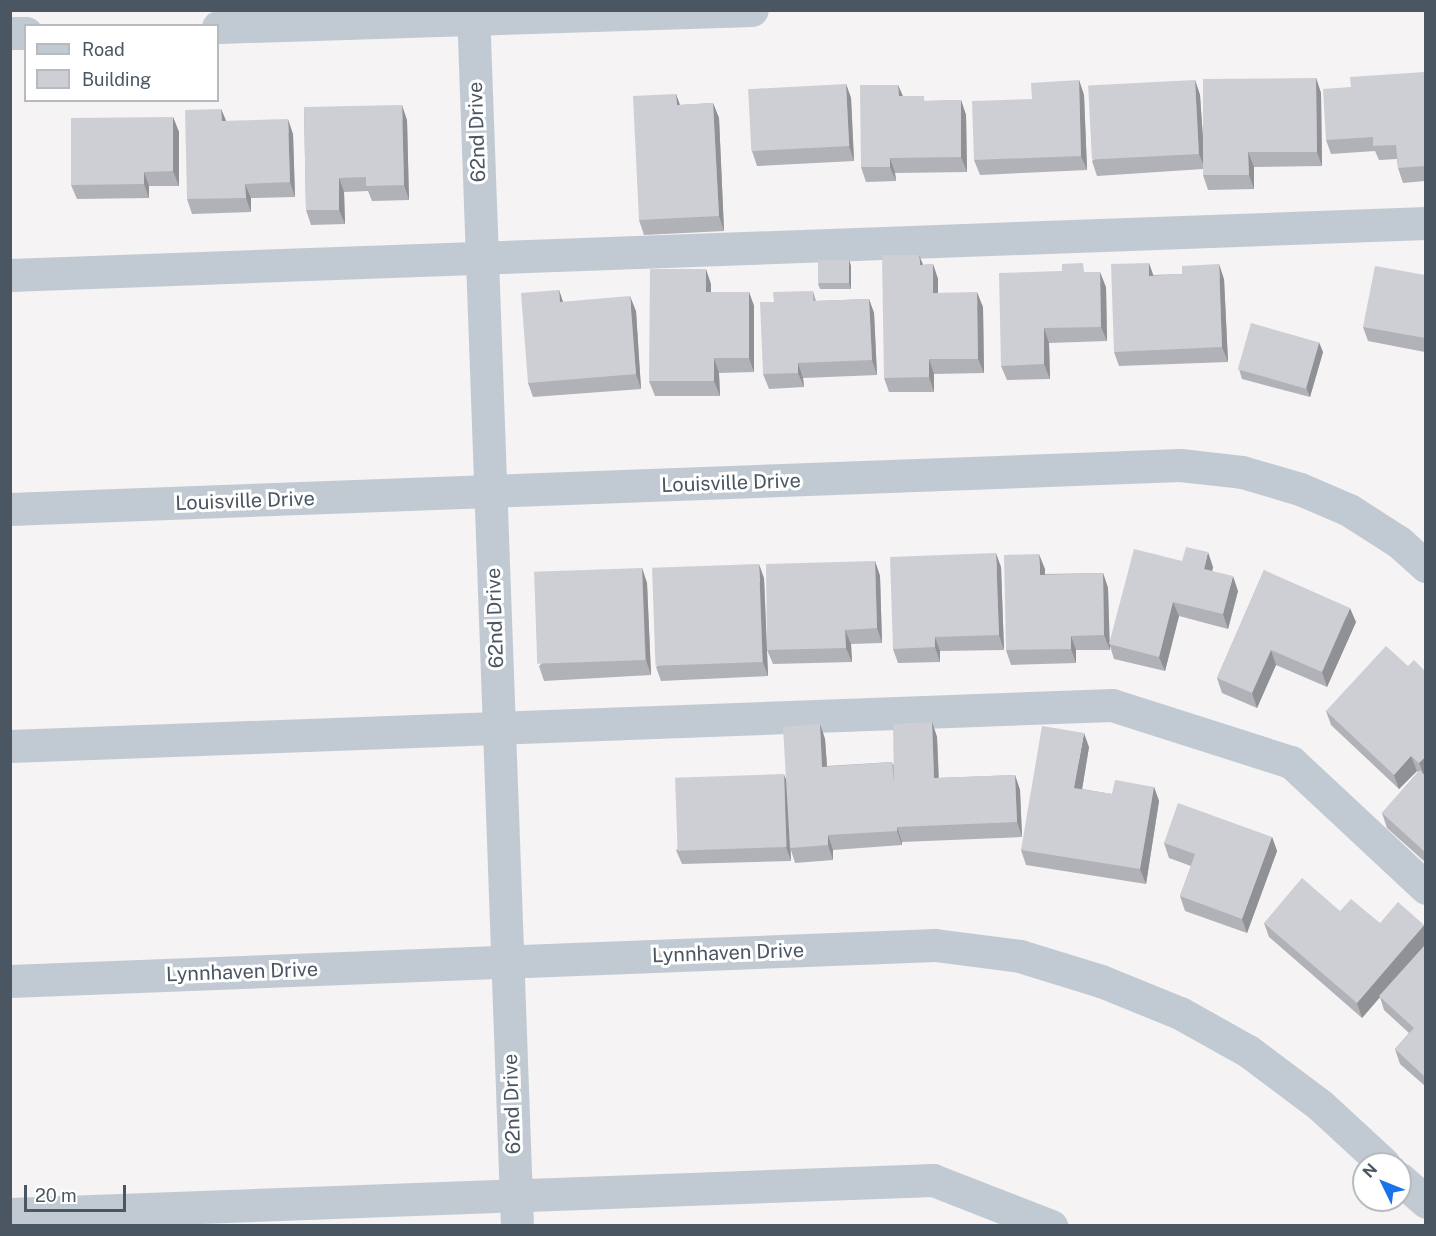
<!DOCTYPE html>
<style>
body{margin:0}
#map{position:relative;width:1436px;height:1236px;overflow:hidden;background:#f5f3f3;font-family:"Public Sans",sans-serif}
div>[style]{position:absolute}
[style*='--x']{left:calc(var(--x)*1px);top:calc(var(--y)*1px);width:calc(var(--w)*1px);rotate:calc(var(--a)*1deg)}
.minor>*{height:33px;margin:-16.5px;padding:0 16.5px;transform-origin:16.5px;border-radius:16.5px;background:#c1cad2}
.wall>*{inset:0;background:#b0b2b7}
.shaded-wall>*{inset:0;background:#909195}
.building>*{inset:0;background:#cdcfd5;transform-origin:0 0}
span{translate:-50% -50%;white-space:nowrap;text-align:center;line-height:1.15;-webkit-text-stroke:6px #fff;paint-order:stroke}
.street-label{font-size:20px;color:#4a5661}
.frame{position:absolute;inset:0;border:12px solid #4a5661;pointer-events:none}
.legend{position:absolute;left:24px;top:24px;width:195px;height:78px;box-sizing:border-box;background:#fff;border:2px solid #b7bbc0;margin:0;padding:8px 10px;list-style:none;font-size:18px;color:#4a5661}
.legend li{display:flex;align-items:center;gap:12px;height:30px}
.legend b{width:30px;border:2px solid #b7bbc0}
.north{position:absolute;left:1352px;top:1152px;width:60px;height:60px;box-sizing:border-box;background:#fff;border:2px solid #b7bbc0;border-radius:50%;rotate:313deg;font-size:16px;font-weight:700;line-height:24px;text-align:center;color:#4a5661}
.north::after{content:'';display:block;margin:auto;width:21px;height:27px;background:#1a73e8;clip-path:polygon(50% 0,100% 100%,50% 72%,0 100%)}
.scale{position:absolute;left:24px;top:1185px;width:102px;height:27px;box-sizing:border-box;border:3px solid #4a5661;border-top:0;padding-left:8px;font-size:18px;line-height:21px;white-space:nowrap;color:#4a5661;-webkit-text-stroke:4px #fff;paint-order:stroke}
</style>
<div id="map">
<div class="minor">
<i style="--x:473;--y:10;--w:1217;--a:87.93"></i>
<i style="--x:218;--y:27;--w:534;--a:-1.82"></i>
<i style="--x:10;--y:33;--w:16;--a:0"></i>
<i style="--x:10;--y:275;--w:1417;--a:-2.1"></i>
<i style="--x:10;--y:509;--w:1171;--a:-2.15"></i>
<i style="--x:1180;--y:465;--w:62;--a:6.4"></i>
<i style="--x:1242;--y:472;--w:60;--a:16.3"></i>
<i style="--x:1300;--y:489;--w:53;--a:23.2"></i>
<i style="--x:1349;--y:510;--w:59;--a:32.6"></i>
<i style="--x:1399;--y:542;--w:36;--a:42"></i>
<i style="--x:10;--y:746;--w:1103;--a:-2.13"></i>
<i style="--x:1112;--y:705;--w:188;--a:17.7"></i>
<i style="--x:1291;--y:762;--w:185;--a:43"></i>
<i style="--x:10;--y:981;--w:926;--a:-2.23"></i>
<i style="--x:935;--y:945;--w:86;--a:7.4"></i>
<i style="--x:1020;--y:956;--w:85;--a:17.2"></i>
<i style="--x:1101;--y:981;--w:85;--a:22.1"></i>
<i style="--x:1180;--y:1013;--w:78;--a:29.2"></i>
<i style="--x:1248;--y:1051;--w:90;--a:36.9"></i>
<i style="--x:1320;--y:1105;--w:87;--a:42.7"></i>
<i style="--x:1400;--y:1179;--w:35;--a:41"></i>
<i style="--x:10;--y:1214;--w:924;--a:-2.11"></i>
<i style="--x:933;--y:1180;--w:127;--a:21.3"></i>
</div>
<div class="wall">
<i style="clip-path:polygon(1425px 72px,1425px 181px,1403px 183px,1398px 168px,1397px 159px,1379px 160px,1375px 151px,1331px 154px,1326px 140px,1351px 87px)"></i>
<i style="clip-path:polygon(1316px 78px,1321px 93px,1322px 166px,1254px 167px,1254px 189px,1208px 190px,1203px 175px,1203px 169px,1097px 176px,1092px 161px,1195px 80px,1200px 95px,1203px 138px)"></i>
<i style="clip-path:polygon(1079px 80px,1084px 95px,1087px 170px,980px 175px,974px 160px,1032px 99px)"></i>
<i style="clip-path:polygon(846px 84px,851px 98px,854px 161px,757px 166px,752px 151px)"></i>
<i style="clip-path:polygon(898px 85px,903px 96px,926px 101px,961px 100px,966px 115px,967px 172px,895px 173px,896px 181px,866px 182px,861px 167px)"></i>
<i style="clip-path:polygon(676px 94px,680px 105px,713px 103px,719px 118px,724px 231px,644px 235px,639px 220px)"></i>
<i style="clip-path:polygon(304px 107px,407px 120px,409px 200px,372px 201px,368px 191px,344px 192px,345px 224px,311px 225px,306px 210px)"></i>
<i style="clip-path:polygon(221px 109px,226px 121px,293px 134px,295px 197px,251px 198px,251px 212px,192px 214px,187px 199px)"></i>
<i style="clip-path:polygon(173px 117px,179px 132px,179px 186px,149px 186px,149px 198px,77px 199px,71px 185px)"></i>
<i style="clip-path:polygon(849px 260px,851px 266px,851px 289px,820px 289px,818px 284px)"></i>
<i style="clip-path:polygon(933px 264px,938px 279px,938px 293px,983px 307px,984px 373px,934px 374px,934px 392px,889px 392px,884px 378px,923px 265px)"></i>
<i style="clip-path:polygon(1087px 272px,1106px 287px,1107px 341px,1049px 343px,1050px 379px,1007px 380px,1001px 366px)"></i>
<i style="clip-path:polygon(1182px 274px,1224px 279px,1228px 362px,1119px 366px,1114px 352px,1153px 275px)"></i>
<i style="clip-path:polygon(1425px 275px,1425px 352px,1368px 341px,1363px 327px)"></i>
<i style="clip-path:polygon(711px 284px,711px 292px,749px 292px,754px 306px,754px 372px,719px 373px,720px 396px,655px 396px,649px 381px)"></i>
<i style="clip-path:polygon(559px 290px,563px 302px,636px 311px,641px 389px,533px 397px,528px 383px)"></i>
<i style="clip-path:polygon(813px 291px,816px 301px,869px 299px,874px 313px,877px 375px,803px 378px,804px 387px,769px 389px,763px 374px,774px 302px)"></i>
<i style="clip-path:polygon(1323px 352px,1310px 397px,1242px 379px,1239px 369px)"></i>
<i style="clip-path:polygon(875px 561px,880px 576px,882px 643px,851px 644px,852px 662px,773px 664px,767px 650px)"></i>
<i style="clip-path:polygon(1182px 561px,1213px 567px,1212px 571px,1238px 591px,1228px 629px,1179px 616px,1165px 671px,1114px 659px,1110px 646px,1110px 650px,1076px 650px,1076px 663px,1011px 665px,1006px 650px,1045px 569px,1045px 574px,1103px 573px,1108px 588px,1109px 642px)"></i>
<i style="clip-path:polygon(1001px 567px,1004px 650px,940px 651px,940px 662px,898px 663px,893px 649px)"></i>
<i style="clip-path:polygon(642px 568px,647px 583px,651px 675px,544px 681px,539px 666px)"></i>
<i style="clip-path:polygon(1264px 570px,1356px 622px,1327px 687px,1276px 665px,1257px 708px,1222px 693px,1217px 678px)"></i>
<i style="clip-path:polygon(764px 578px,768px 676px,661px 681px,656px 667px)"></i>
<i style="clip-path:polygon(1408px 666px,1425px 671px,1425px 862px,1387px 828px,1382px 813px,1418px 772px,1417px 771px,1399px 789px,1331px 725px,1326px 711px)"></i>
<i style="clip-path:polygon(932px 722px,937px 737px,939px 778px,1015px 775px,1020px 790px,1022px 837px,902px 842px,902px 845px,833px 850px,833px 860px,795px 863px,791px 850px,791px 861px,682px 864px,676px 850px,786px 778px,820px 724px,825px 739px,827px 766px,892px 762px,893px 765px)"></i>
<i style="clip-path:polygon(1089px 747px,1082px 789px,1112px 794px,1154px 787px,1159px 801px,1146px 884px,1026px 865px,1021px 850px)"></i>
<i style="clip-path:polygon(1272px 837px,1277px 851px,1247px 933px,1185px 911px,1180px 896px,1191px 866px,1169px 858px,1164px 843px)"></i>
<i style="clip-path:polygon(1340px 911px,1380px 923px,1425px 945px,1425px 1086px,1400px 1064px,1395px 1049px,1409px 1033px,1384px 1010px,1380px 997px,1362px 1018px,1269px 937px,1264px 923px)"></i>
</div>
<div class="shaded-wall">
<i style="clip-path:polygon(1316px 78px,1321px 93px,1322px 166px,1317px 152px)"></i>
<i style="clip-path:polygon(1079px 80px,1084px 95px,1087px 170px,1081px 156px)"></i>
<i style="clip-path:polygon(1195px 80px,1200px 95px,1205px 169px,1199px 154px)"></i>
<i style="clip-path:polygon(846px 84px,851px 98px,854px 161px,849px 146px)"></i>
<i style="clip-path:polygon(898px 85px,904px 99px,899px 96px)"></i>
<i style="clip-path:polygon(676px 94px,681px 108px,677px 105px)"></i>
<i style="clip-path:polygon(961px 100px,966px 115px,967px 172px,961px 157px)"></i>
<i style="clip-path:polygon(713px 103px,719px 118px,724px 231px,719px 216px)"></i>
<i style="clip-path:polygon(402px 105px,407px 120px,409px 200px,404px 185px)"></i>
<i style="clip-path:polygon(221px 109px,227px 123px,222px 121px)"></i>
<i style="clip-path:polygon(173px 117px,179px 132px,179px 186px,173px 171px)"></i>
<i style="clip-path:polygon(288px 119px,293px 134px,295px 197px,290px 182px)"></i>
<i style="clip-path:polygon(1248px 152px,1254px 167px,1254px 189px,1249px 175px)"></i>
<i style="clip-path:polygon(890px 158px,895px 173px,896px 181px,890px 167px)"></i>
<i style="clip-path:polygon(144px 172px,149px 186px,149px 198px,144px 184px)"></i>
<i style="clip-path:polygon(339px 178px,344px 192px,345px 224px,339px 210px)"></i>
<i style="clip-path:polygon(245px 184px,251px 198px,251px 212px,246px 198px)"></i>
<i style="clip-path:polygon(919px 255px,925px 269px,920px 265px)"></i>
<i style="clip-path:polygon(849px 260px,851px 266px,851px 289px,849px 283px)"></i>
<i style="clip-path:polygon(1149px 263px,1154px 277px,1149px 276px)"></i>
<i style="clip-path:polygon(933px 264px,938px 279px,938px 308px,933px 293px)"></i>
<i style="clip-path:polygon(1219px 264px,1224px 279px,1228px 362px,1222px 347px)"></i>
<i style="clip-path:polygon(706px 269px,711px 284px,711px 307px,706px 292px)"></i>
<i style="clip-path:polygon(1100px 272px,1106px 287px,1107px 341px,1101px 327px)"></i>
<i style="clip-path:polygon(559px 290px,564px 305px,560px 302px)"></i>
<i style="clip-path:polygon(749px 292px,754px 306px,754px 372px,749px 358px)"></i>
<i style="clip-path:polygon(977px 292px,983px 307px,984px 373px,978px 359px)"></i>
<i style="clip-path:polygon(630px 296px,636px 311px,641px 389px,636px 374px)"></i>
<i style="clip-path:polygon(869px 299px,874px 313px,877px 375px,872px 360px)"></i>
<i style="clip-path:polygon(1044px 328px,1049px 343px,1050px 379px,1044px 364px)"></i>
<i style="clip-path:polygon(1319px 342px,1323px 352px,1310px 397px,1306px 387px)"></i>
<i style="clip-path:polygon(714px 358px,719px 373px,720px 396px,714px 381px)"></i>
<i style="clip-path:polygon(929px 359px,934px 374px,934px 392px,929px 377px)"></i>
<i style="clip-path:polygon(798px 363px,803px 378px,804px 387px,798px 373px)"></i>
<i style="clip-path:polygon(1208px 552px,1213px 567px,1209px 584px,1204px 569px)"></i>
<i style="clip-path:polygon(996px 553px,1001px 567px,1004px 650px,999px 635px)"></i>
<i style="clip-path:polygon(1039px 554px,1045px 569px,1045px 589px,1040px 575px)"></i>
<i style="clip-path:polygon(875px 561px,880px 576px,882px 643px,877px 628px)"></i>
<i style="clip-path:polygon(759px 564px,764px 578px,768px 676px,763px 662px)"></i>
<i style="clip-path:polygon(642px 568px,647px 583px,651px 675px,646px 660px)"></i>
<i style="clip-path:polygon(1103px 573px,1108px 588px,1110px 650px,1104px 635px)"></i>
<i style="clip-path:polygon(1233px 576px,1238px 591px,1228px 629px,1223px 614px)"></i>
<i style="clip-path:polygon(1173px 602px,1179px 616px,1165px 671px,1159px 657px)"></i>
<i style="clip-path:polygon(1350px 608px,1356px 622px,1327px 687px,1322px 672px)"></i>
<i style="clip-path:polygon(845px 630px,851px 644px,852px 662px,846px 648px)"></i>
<i style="clip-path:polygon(1071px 636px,1076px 650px,1076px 663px,1071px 649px)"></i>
<i style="clip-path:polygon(935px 637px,940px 651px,940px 662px,935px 647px)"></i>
<i style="clip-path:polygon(1271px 650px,1276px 665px,1257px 708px,1252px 693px)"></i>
<i style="clip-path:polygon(932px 722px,937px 737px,939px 793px,934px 778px)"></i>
<i style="clip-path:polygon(820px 724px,825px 739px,828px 781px,822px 767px)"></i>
<i style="clip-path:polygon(1084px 733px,1089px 747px,1080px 802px,1074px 788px)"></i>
<i style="clip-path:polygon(1411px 756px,1417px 771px,1399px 789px,1394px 775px)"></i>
<i style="clip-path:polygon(1425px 757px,1425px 778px,1419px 763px)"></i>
<i style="clip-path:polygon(784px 774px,789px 788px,790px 848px,791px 861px,786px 847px)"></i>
<i style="clip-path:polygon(1015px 775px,1020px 790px,1022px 837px,1017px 822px)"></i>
<i style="clip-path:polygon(1154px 787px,1159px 801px,1146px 884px,1140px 869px)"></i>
<i style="clip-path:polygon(897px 827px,902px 842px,902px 845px,897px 831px)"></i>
<i style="clip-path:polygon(828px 835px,833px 850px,833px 860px,828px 845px)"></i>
<i style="clip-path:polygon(1272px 837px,1277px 851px,1247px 933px,1242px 919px)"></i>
<i style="clip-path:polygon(1424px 925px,1425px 929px,1425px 945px,1362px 1018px,1357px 1003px)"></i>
</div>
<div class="building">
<i style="clip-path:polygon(1425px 72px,1425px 166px,1398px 168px,1396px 145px,1373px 146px,1373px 137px,1326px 140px,1323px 89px,1351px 87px,1350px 77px)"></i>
<i style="clip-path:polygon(1316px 78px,1317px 152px,1248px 152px,1249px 175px,1203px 175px,1203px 79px)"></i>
<i style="clip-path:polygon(1079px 80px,1081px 156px,974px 160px,972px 101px,1032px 99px,1031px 83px)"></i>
<i style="left:1195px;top:80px;width:74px;height:107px;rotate:87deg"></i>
<i style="left:846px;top:84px;width:62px;height:98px;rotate:87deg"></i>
<i style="clip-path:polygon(860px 85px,898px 85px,899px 96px,924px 96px,924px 101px,961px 100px,961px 157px,890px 158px,890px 167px,861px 167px)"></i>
<i style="clip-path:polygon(676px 94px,677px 105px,713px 103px,719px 216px,639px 220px,633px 96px)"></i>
<i style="clip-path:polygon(402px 105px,404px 185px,366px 186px,366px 177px,339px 178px,339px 210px,306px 210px,304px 107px)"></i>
<i style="clip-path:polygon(221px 109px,222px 121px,288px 119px,290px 182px,245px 184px,246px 198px,187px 199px,185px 110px)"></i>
<i style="clip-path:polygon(173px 117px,173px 171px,144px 172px,144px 184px,71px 185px,71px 118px)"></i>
<i style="clip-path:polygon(882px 255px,919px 255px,920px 265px,933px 264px,933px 293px,977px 292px,978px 359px,929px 359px,929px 377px,884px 378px)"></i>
<i style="left:849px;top:260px;width:23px;height:31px;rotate:90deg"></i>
<i style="clip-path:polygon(1083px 263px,1084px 272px,1100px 272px,1101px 327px,1044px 328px,1044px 364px,1001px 366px,999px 273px,1062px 271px,1062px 264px)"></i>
<i style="clip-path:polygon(1149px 263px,1149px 276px,1182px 274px,1182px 266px,1219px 264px,1222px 347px,1114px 352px,1111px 264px)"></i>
<i style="clip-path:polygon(1375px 266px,1425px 275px,1425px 338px,1363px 327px)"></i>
<i style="clip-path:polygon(650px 269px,706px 269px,706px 292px,749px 292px,749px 358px,714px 358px,714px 381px,649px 381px)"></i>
<i style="clip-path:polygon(559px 290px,560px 302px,630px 296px,636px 374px,528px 383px,521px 293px)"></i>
<i style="clip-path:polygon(813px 291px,813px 301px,869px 299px,872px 360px,798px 363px,798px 373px,763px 374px,760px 302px,774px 302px,773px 292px)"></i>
<i style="left:1251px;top:323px;width:71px;height:48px;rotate:16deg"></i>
<i style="clip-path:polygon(1186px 547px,1208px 552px,1204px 569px,1233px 576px,1223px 614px,1173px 602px,1159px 657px,1109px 644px,1134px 549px,1182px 561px)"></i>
<i style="clip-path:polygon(996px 553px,999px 635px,935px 637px,935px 647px,893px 649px,890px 557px)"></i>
<i style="clip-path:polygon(1039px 554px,1040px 575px,1103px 573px,1104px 635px,1071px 636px,1071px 649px,1006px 650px,1004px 555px)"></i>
<i style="clip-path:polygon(875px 561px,877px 628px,845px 630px,846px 648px,767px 650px,766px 564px)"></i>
<i style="left:759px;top:564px;width:98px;height:107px;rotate:88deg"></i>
<i style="left:642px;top:568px;width:92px;height:108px;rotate:88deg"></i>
<i style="clip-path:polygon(1264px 570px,1350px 608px,1322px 672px,1271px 650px,1252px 693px,1217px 678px)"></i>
<i style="clip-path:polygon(1386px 646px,1408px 666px,1414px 660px,1425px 671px,1425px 757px,1419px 763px,1411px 756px,1394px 775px,1326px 711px)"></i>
<i style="clip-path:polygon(932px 722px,934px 778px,1015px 775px,1017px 822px,897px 827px,897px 831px,828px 835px,828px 845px,790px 848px,783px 727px,820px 724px,822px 767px,892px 762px,894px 783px,893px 724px)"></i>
<i style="clip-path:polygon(1042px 726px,1084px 733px,1074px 788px,1112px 794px,1115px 780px,1154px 787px,1140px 869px,1021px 850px)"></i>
<i style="clip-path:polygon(1420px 770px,1425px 776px,1425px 852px,1382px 813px)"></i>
<i style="left:784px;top:774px;width:73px;height:109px;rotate:88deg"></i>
<i style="clip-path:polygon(1178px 803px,1272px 837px,1242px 919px,1180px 896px,1195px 854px,1164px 843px)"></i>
<i style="clip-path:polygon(1302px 878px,1340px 911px,1351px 899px,1380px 923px,1398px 902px,1424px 925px,1357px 1003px,1264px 923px)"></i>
<i style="clip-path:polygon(1425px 945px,1425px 1077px,1395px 1049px,1414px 1028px,1379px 996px)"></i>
</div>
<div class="street-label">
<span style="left:477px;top:132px;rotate:-92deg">62nd Drive</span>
<span style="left:731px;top:483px;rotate:-2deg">Louisville Drive</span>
<span style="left:245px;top:501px;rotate:-2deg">Louisville Drive</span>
<span style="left:495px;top:618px;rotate:-92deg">62nd Drive</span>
<span style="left:728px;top:953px;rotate:-2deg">Lynnhaven Drive</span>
<span style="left:242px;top:972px;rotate:-2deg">Lynnhaven Drive</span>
<span style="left:512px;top:1104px;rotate:-92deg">62nd Drive</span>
</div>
<div class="frame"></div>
<ul class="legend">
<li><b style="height:8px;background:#c1cad2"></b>Road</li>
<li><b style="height:16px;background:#cdcfd5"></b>Building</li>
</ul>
<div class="north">N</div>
<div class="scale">20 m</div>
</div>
